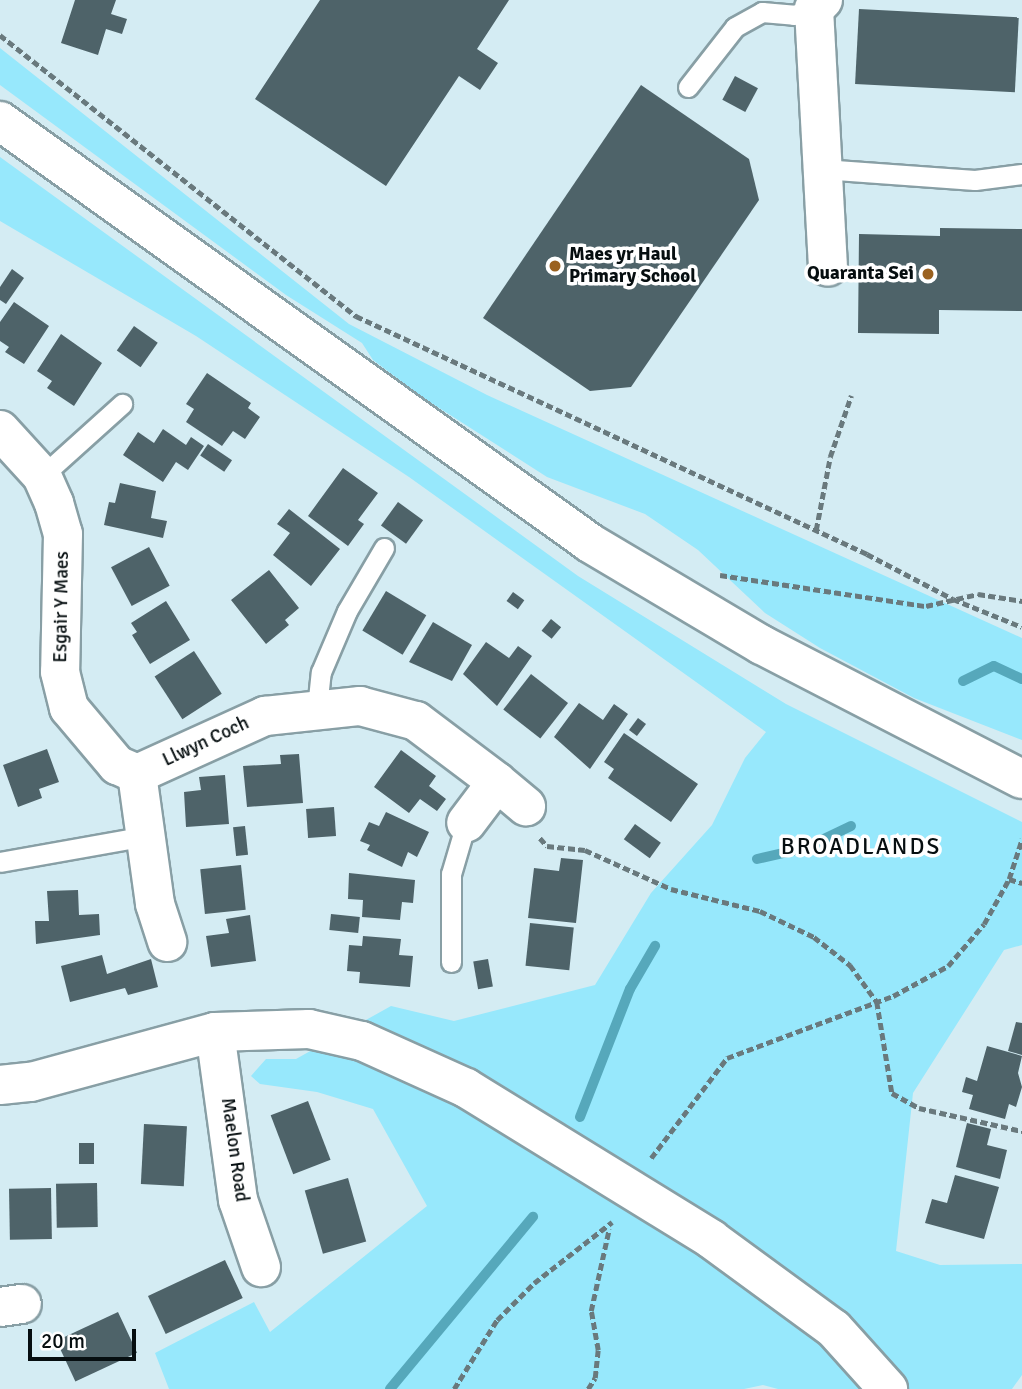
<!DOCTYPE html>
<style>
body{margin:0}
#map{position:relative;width:1022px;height:1389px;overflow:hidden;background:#d4ecf3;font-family:Signika,sans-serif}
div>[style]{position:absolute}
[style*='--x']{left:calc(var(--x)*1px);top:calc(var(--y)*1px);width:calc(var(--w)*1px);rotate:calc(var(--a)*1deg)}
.green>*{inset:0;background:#97e8fc}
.stream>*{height:10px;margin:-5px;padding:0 5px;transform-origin:5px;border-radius:5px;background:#56a8bb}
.building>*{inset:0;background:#4e6369;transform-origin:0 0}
.path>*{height:4.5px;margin-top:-2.25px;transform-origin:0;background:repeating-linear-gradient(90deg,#69797d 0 7px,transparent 0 10.5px)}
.roads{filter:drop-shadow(2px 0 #889fa5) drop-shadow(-2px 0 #889fa5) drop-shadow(0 2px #889fa5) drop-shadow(0 -2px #889fa5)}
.lane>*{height:19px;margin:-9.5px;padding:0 9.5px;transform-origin:9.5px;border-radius:9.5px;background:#fff}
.street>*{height:38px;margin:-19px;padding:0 19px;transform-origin:19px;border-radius:19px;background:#fff}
.secondary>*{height:38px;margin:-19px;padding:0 19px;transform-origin:19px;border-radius:19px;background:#fff}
.dots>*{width:19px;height:19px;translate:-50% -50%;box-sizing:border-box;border:4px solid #fff;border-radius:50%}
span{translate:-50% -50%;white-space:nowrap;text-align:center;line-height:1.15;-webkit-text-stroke:7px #fff;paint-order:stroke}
.poi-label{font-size:19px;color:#060e10;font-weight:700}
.left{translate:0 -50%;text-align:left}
.right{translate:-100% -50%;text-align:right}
.street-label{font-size:19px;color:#060e10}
.quarter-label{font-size:23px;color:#060e10;letter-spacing:2px}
.scale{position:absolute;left:28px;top:1329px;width:108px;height:32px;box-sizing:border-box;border:4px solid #060e10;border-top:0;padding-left:9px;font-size:21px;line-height:24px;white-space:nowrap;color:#060e10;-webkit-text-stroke:5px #fff;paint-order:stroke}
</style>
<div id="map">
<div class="green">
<i style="clip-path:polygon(0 48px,349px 324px,487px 395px,1022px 638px,1022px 740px,914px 698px,820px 648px,765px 613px,698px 550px,645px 514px,547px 477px,422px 397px,373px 360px,362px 343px,286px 295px,0 85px)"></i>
<i style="clip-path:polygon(0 157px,578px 576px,786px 704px,1022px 822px,1022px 945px,1004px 950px,913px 1093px,896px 1251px,940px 1265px,1022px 1264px,1022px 1375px,1012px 1389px,778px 1389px,763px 1385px,744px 1389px,169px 1389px,155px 1353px,254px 1302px,270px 1332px,427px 1206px,373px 1109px,317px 1092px,260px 1084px,251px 1076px,266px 1059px,296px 1059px,391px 1006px,454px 1021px,595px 985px,651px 893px,712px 825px,745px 758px,766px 732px,409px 477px,196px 336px,0 221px)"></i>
</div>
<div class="stream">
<i style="--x:963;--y:681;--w:34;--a:-26"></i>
<i style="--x:994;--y:666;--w:31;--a:25"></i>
<i style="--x:757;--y:859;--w:49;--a:-12.9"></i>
<i style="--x:805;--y:848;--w:51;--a:-25.6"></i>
<i style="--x:580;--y:1117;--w:137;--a:-68.7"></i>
<i style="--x:630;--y:989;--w:50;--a:-59.8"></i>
<i style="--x:390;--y:1389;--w:224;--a:-50.3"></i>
</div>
<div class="building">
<i style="clip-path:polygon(75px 0,116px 0,111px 14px,127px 19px,122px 34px,106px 29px,98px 55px,61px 43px)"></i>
<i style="clip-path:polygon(320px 0,509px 0,477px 49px,498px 63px,480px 90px,459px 76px,386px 186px,255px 99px)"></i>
<i style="left:859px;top:9px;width:160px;height:75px;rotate:3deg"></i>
<i style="left:735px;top:76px;width:26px;height:27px;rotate:28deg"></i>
<i style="clip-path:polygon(641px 85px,749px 159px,759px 200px,631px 387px,590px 391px,483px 318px)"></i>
<i style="clip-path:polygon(940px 228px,1022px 229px,1022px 311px,939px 310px,939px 334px,858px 333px,859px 234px,940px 236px)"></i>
<i style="clip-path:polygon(12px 269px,24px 278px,6px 304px,0 300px,0 287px)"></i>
<i style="clip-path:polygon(14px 302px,49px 326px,24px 364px,5px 352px,9px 347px,0 341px,0 322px)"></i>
<i style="left:134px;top:326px;width:29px;height:30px;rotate:35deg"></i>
<i style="clip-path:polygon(61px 334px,102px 363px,74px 406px,47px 388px,52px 381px,37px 371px)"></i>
<i style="clip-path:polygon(207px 373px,251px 403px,248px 408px,260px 417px,245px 439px,233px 431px,222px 446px,186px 422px,194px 409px,186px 404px)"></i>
<i style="clip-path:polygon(163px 429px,186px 445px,191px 437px,204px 446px,188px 470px,176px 462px,163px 482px,123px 455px,138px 432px,154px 443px)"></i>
<i style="left:208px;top:444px;width:29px;height:14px;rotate:34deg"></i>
<i style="clip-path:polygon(343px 468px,378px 493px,358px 520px,364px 524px,348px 546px,308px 516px)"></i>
<i style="clip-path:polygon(120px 483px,156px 491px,151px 518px,167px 521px,163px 538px,104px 525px,109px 502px,115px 503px)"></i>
<i style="left:398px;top:502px;width:31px;height:29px;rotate:36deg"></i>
<i style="clip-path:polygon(289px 509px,340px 549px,311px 586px,273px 555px,290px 533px,277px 524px)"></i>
<i style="left:149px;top:547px;width:44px;height:43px;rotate:62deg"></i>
<i style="clip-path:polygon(269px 570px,299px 608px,285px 620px,289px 625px,266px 644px,231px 600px)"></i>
<i style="left:386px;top:591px;width:47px;height:46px;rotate:31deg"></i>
<i style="left:513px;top:592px;width:14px;height:11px;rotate:36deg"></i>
<i style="clip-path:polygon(166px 601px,190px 640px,150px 664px,132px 635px,137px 632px,131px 623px)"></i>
<i style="left:551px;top:619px;width:13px;height:15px;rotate:39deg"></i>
<i style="clip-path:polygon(433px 622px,472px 645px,452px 681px,409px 662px)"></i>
<i style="clip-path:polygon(486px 642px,509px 658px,518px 646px,532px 656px,497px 706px,463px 674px)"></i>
<i style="left:194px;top:651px;width:51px;height:47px;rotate:57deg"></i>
<i style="left:531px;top:674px;width:47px;height:45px;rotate:38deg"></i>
<i style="clip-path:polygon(579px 703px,603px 720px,614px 704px,628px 714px,590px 769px,554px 737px)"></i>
<i style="left:638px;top:718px;width:10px;height:15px;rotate:37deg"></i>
<i style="clip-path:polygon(624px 733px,698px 784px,671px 822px,608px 778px,614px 769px,604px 762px)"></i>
<i style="clip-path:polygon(47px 749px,59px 782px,39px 789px,42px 798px,18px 807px,3px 765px)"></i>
<i style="clip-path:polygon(401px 750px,436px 776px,429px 786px,446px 799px,437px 811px,420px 799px,409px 813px,374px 787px)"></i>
<i style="clip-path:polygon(299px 754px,303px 803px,247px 807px,243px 766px,281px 764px,280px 755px)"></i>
<i style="clip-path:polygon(225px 775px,229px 824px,186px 827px,184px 792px,201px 790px,199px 777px)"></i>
<i style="left:334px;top:807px;width:29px;height:28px;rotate:86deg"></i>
<i style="clip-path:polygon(386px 812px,429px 832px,417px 857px,408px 852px,402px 867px,367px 850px,370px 845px,360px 841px,369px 822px,379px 826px)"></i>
<i style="left:635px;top:824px;width:32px;height:19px;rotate:36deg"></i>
<i style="left:245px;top:826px;width:29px;height:12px;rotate:84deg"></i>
<i style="clip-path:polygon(561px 858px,583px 860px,576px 923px,528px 918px,534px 868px,559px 871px)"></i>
<i style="left:241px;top:865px;width:45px;height:41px;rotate:84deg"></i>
<i style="clip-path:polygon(349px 873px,415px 880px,413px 903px,402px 902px,400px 920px,362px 917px,363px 900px,348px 899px)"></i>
<i style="clip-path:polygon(78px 890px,79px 915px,99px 914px,100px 935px,36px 944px,35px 921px,49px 921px,47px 891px)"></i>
<i style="left:331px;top:914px;width:29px;height:16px;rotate:6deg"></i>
<i style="clip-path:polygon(250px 915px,256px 961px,211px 967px,206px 936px,229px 933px,226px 919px)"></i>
<i style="left:530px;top:923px;width:44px;height:43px;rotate:6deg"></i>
<i style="clip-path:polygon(363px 936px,401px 939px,399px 955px,413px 956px,410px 987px,359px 983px,360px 972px,347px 971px,349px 945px,362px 946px)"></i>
<i style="clip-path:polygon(102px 955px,107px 974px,151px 959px,158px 987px,128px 995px,125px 988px,70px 1002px,61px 966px)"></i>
<i style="left:488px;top:959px;width:28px;height:15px;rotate:80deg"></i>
<i style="clip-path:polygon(1016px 1022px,1022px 1023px,1022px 1055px,1008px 1051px)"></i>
<i style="clip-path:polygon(987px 1046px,1022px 1056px,1018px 1073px,1022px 1087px,1016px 1107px,1009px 1104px,1005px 1119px,969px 1109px,973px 1095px,962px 1092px,966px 1077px,977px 1081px)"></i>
<i style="left:308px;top:1101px;width:63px;height:40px;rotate:69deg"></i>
<i style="clip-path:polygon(967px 1123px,991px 1129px,987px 1145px,1007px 1150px,1000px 1179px,956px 1167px)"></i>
<i style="left:144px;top:1124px;width:43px;height:60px;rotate:3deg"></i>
<i style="left:94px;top:1143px;width:21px;height:15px;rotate:90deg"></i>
<i style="clip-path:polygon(955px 1175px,999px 1187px,984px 1239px,925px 1223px,932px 1199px,947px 1203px)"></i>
<i style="left:348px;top:1178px;width:66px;height:45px;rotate:74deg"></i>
<i style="left:97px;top:1183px;width:44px;height:41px;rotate:89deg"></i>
<i style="left:51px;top:1188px;width:51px;height:42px;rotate:89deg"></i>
<i style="left:225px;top:1260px;width:42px;height:85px;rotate:65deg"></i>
<i style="left:118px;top:1312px;width:45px;height:68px;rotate:65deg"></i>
</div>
<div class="path">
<i style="--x:0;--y:35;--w:454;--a:38.3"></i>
<i style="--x:356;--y:316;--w:564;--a:24.97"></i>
<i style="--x:867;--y:554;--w:97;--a:27.6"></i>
<i style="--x:953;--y:599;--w:74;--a:22.1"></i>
<i style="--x:816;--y:530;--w:74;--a:-79.1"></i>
<i style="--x:830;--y:457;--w:65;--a:-71"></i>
<i style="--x:720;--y:575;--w:208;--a:8.6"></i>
<i style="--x:926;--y:606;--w:53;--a:-13"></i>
<i style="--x:978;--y:594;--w:45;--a:9"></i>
<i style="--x:540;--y:838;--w:11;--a:49"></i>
<i style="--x:547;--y:846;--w:38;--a:6"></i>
<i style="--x:585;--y:850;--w:94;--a:24.4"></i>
<i style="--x:671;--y:889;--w:92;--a:13.9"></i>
<i style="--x:760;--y:911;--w:60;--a:25.7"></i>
<i style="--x:814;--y:937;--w:46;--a:37.9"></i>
<i style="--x:850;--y:965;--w:46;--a:53.9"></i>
<i style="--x:877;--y:1002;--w:92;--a:80.6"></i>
<i style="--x:892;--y:1093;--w:31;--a:29"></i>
<i style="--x:919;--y:1108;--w:106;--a:12.6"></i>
<i style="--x:1009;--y:879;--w:14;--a:17"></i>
<i style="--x:651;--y:1158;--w:126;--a:-52.8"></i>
<i style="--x:727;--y:1058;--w:177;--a:-20.5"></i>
<i style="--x:893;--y:996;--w:63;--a:-28.6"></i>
<i style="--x:948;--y:966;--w:55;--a:-49.4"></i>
<i style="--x:984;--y:924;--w:51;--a:-60.9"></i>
<i style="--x:1009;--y:879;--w:42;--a:-72"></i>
<i style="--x:454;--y:1389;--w:81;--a:-58.1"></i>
<i style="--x:497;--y:1320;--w:52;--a:-45"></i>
<i style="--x:534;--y:1283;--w:99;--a:-38"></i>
<i style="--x:588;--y:1389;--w:13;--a:-58"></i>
<i style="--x:595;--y:1378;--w:28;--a:-84"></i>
<i style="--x:598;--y:1350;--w:40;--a:-100"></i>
<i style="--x:591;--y:1311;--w:84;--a:-77.6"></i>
</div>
<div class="roads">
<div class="lane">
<i style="--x:688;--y:87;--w:76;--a:-51.9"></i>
<i style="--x:735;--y:27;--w:31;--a:-29"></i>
<i style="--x:762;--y:12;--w:32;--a:5"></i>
<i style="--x:794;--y:15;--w:21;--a:-17"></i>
<i style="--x:822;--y:169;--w:153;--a:4.1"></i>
<i style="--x:975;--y:180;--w:47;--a:-7.3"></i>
<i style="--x:42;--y:476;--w:108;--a:-42"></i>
<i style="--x:317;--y:708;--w:36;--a:-84"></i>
<i style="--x:321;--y:672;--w:66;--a:-66.9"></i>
<i style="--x:347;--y:611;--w:73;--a:-59.6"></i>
<i style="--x:0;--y:862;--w:148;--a:-10.1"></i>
<i style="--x:451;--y:962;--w:88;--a:-90"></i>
<i style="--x:451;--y:874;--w:53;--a:-73.6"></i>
</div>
<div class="street">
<i style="--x:823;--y:0;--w:13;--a:135"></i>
<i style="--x:814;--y:9;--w:258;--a:86.9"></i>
<i style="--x:0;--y:430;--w:62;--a:47.6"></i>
<i style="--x:42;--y:476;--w:30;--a:66"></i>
<i style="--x:54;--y:503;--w:32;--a:74"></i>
<i style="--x:63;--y:534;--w:138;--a:91.2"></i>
<i style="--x:60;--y:672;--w:37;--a:76"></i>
<i style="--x:69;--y:708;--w:75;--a:49.9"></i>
<i style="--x:117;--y:765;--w:22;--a:24"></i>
<i style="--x:137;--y:774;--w:131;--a:82.1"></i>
<i style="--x:155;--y:904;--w:40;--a:72"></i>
<i style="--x:137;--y:774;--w:141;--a:-24.4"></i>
<i style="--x:265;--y:716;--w:96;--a:-6"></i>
<i style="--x:360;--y:706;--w:58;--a:15"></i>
<i style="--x:416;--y:721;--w:101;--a:37"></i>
<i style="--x:497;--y:782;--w:51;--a:127.1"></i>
<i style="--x:497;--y:782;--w:38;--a:40"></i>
<i style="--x:215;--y:1032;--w:170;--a:82.2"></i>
<i style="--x:238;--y:1200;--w:71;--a:71.1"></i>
<i style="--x:0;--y:1307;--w:22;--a:-8"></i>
</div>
<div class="secondary">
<i style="--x:0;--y:121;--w:725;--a:35.57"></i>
<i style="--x:590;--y:543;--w:200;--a:30.7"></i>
<i style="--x:762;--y:645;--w:292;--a:27.3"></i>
<i style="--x:0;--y:1085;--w:31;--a:-6"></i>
<i style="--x:31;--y:1082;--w:191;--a:-15.2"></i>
<i style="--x:215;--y:1032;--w:94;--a:-1.8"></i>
<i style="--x:309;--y:1029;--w:54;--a:12.8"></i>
<i style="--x:362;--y:1041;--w:114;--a:24.3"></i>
<i style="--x:466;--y:1088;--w:288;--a:31.6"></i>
<i style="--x:711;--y:1239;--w:152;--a:36.2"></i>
<i style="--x:834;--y:1329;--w:81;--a:48"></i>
</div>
</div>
<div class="dots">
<i style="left:555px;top:266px;background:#9a611f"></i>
<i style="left:928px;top:274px;background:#9a611f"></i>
</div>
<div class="poi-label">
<span class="left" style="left:569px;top:266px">Maes yr Haul<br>Primary School</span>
<span class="right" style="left:914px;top:274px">Quaranta Sei</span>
</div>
<div class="street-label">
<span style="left:62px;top:607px;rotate:-89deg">Esgair Y Maes</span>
<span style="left:206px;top:742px;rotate:-25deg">Llwyn Coch</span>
<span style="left:234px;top:1150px;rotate:82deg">Maelon Road</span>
</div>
<div class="quarter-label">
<span style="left:861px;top:847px">BROADLANDS</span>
</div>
<div class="scale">20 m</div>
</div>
